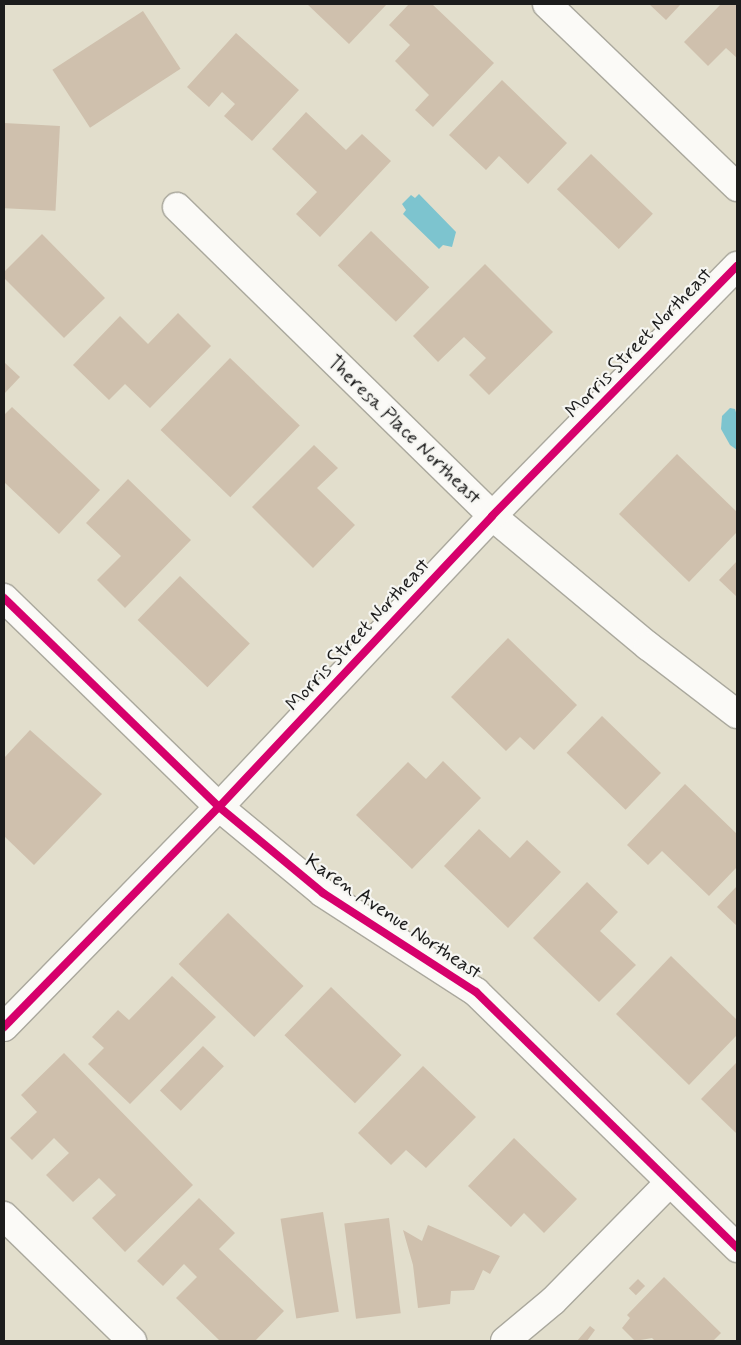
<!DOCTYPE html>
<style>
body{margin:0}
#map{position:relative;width:741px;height:1345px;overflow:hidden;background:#e2decc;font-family:Mynerve,sans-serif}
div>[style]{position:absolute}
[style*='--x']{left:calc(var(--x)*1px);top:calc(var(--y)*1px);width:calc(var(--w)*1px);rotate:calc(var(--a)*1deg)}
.water>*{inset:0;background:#7dc4cf}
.building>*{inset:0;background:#cfc0ad;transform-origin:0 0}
.roads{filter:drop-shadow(1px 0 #aaa89d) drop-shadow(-1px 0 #aaa89d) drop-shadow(0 1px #aaa89d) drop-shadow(0 -1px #aaa89d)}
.street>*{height:28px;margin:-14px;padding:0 14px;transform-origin:14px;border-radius:14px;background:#fbfaf7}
.secondary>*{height:28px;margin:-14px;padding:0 14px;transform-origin:14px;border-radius:14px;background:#fbfaf7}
.cycleway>*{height:8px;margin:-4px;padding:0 4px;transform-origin:4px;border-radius:4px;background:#d6006c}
span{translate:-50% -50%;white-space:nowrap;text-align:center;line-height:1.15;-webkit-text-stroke:4.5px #f6f6f2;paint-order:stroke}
.street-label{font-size:20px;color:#1c1c1c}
.frame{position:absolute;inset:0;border:5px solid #1c1c1c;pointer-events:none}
</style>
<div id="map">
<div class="water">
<i style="clip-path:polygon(419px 194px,456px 232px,452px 247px,443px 245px,439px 249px,403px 214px,406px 210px,402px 204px,411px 195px,415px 198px)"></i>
<i style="clip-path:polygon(730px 408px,735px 409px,737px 416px,737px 450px,730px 445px,721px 429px,722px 416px)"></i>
</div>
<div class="building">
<i style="clip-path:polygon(307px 4px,387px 4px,349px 44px)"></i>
<i style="clip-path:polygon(409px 4px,432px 4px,494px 63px,433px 127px,415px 110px,429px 95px,395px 61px,410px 45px,389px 25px)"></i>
<i style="clip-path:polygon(649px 4px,681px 4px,666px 20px)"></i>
<i style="clip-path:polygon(721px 4px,737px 4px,737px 58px,726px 48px,708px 66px,684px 42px)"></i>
<i style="left:143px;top:11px;width:69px;height:108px;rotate:57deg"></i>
<i style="clip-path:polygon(236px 33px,299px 90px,252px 141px,224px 116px,235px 104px,222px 92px,209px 107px,187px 87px)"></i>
<i style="clip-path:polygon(502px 80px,567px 143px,528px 184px,499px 156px,486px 170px,449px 135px)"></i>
<i style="clip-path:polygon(306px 112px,346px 150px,362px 134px,391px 161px,320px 237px,296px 214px,317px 192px,272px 149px)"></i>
<i style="left:4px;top:123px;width:56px;height:85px;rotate:3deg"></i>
<i style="left:591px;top:154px;width:86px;height:49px;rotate:44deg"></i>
<i style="left:371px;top:231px;width:81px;height:48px;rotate:44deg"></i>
<i style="clip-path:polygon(42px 234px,105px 298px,64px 338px,4px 278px,4px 272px)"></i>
<i style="clip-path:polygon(485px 264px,553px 332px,489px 395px,469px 375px,486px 358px,464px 337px,438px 362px,413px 336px)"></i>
<i style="clip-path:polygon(178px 313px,211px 346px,150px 408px,125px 384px,109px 400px,73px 365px,120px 316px,148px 344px)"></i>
<i style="left:230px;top:358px;width:97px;height:100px;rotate:44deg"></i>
<i style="clip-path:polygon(4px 362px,20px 377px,4px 394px)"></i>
<i style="clip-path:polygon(12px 407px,100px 490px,59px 534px,4px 482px,4px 415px)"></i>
<i style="clip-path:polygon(314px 445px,338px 468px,317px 488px,355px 525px,313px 568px,252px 507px)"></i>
<i style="clip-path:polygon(677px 454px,737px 512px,737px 532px,689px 582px,619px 514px)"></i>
<i style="clip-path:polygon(128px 479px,191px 540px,125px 608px,97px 580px,121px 556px,86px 523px)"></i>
<i style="clip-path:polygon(737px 561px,737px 597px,719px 580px)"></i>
<i style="left:180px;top:576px;width:97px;height:61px;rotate:44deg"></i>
<i style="clip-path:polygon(508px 638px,577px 705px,534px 750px,520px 737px,506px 751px,451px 697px)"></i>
<i style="left:602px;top:716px;width:82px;height:51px;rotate:44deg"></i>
<i style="clip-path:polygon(30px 730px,102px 794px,34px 865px,4px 836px,4px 758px)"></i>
<i style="clip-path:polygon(443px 761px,481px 798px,412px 869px,356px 815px,408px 762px,426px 779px)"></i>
<i style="clip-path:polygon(685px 784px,737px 834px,737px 867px,709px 896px,662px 851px,648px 865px,627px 845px)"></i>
<i style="clip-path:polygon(479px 829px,510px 858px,527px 840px,561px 872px,508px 928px,444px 866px)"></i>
<i style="clip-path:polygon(587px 882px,618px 912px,600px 931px,636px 965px,599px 1002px,533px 938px)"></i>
<i style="clip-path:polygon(737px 886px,737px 926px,717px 907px)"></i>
<i style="left:228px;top:913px;width:105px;height:71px;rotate:44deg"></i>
<i style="clip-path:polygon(671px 956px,737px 1020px,737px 1035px,689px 1085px,616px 1014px)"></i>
<i style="clip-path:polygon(172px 976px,216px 1017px,130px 1104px,88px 1064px,104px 1048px,92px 1037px,118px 1010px,129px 1020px)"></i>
<i style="left:331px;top:987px;width:98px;height:67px;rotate:44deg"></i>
<i style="left:203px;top:1046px;width:29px;height:62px;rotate:44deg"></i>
<i style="clip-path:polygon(64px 1053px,193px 1185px,125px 1252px,92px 1218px,116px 1195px,99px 1178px,73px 1202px,46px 1175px,69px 1153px,54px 1138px,32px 1160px,10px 1138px,37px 1112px,21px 1095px)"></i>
<i style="clip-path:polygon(737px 1062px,737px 1134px,701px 1099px)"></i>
<i style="clip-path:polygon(423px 1066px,476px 1117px,426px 1168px,406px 1150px,391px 1165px,358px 1133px)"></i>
<i style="clip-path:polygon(514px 1138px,577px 1199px,544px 1233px,524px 1213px,511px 1227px,468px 1186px)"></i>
<i style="clip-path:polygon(199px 1198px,235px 1233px,219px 1249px,284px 1311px,255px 1341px,220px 1341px,176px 1298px,197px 1277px,184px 1264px,163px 1286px,137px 1261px)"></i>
<i style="left:323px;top:1212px;width:101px;height:43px;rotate:81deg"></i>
<i style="left:389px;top:1218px;width:96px;height:45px;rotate:83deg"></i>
<i style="clip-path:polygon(428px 1225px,500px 1256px,490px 1274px,483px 1270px,474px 1290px,451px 1291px,450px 1304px,418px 1308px,413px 1265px,403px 1230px,422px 1241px)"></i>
<i style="clip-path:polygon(664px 1277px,721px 1333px,713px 1341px,655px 1341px,652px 1338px,635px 1341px,622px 1328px,630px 1318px,627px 1315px)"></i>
<i style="left:638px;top:1279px;width:10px;height:13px;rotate:45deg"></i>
<i style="clip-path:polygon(590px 1326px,595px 1330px,587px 1341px,577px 1341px)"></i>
</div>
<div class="roads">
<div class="street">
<i style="--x:547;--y:4;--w:264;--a:43.9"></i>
<i style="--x:177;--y:207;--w:441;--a:44.4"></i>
<i style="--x:492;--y:516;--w:203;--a:39.8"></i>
<i style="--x:648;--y:646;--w:112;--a:37.4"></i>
<i style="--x:4;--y:598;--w:300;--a:44.2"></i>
<i style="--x:219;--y:807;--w:135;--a:39.6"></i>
<i style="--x:323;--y:893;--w:182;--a:32.9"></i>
<i style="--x:476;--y:992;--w:366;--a:44.4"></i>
<i style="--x:4;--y:1216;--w:179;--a:44.3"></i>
<i style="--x:505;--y:1341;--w:62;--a:-39.8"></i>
<i style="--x:553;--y:1301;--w:165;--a:-45.5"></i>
</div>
<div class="secondary">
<i style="--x:4;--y:1027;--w:308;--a:-45.7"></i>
<i style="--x:219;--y:807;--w:399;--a:-46.8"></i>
<i style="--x:492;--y:516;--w:350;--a:-45.6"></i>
</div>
</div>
<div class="cycleway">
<i style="--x:4;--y:598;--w:300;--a:44.2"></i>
<i style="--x:219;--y:807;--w:135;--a:39.6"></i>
<i style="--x:323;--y:893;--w:182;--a:32.9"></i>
<i style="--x:476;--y:992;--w:366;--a:44.4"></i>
<i style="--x:4;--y:1027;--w:308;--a:-45.7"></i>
<i style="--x:219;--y:807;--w:399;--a:-46.8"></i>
<i style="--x:492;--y:516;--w:350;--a:-45.6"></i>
</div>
<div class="street-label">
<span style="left:639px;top:343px;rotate:-46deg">Morris Street Northeast</span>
<span style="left:404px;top:430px;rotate:44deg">Theresa Place Northeast</span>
<span style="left:358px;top:635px;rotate:-47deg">Morris Street Northeast</span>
<span style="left:393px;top:917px;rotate:34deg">Karen Avenue Northeast</span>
</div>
<div class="frame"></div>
</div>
